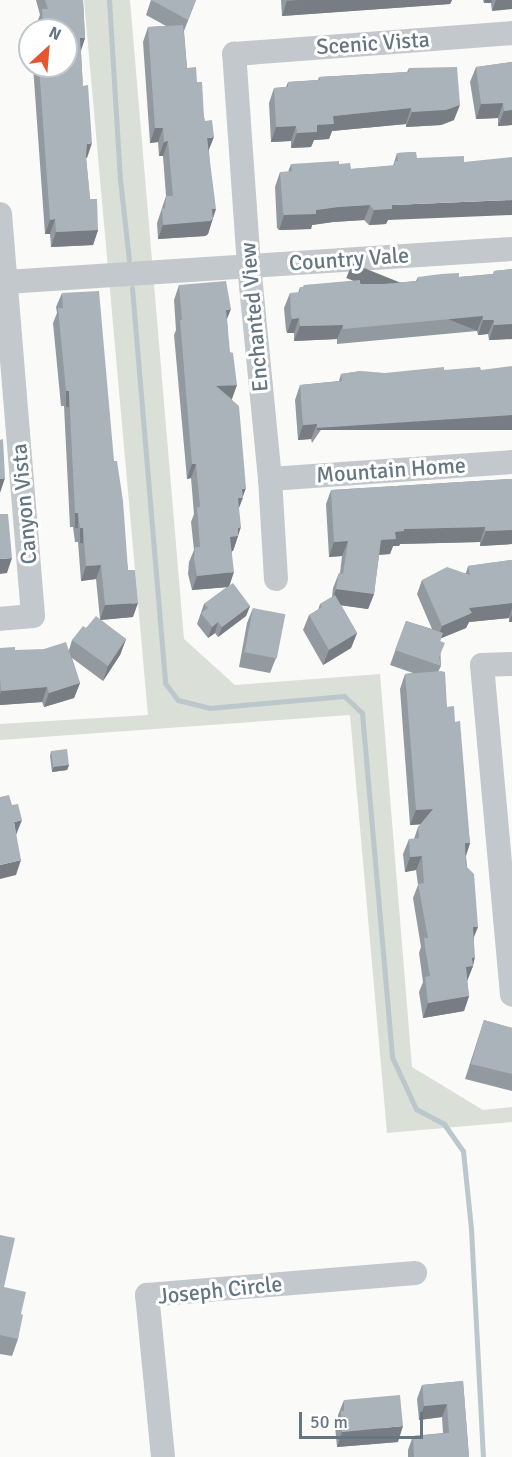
<!DOCTYPE html>
<style>
body{margin:0}
#map{position:relative;width:512px;height:1457px;overflow:hidden;background:#fafaf8;font-family:Signika,sans-serif}
div>[style]{position:absolute}
[style*='--x']{left:calc(var(--x)*1px);top:calc(var(--y)*1px);width:calc(var(--w)*1px);rotate:calc(var(--a)*1deg)}
.green>*{inset:0;background:#dadfd7}
.stream>*{height:5px;margin:-2.5px;padding:0 2.5px;transform-origin:2.5px;border-radius:2.5px;background:#bbc7cb}
.minor>*{height:24px;margin:-12px;padding:0 12px;transform-origin:12px;border-radius:12px;background:#c3c8cc}
.wall>*{inset:0;background:#929a9f}
.shaded-wall>*{inset:0;background:#777d82;transform-origin:0 0}
.building>*{inset:0;background:#aab3b9;transform-origin:0 0}
span{translate:-50% -50%;white-space:nowrap;text-align:center;line-height:1.15;-webkit-text-stroke:6px #fff;paint-order:stroke}
.street-label{font-size:22px;color:#657683}
.north{position:absolute;left:18px;top:18px;width:60px;height:60px;box-sizing:border-box;background:#fff;border:2px solid #c1c8cd;border-radius:50%;rotate:26deg;font-size:16px;font-weight:700;line-height:24px;text-align:center;color:#657683}
.north::after{content:'';display:block;margin:auto;width:21px;height:27px;background:#e4572e;clip-path:polygon(50% 0,100% 100%,50% 72%,0 100%)}
.scale{position:absolute;left:299px;top:1412px;width:124px;height:27px;box-sizing:border-box;border:3px solid #657683;border-top:0;padding-left:8px;font-size:18px;line-height:21px;white-space:nowrap;color:#657683;-webkit-text-stroke:4px #fff;paint-order:stroke}
</style>
<div id="map">
<div class="green">
<i style="clip-path:polygon(84px 0,130px 0,184px 639px,235px 685px,380px 674px,412px 1067px,483px 1110px,512px 1107px,512px 1122px,387px 1133px,350px 715px,0 740px,0 724px,148px 715px)"></i>
</div>
<div class="stream">
<i style="--x:109;--y:0;--w:179;--a:86.5"></i>
<i style="--x:120;--y:179;--w:81;--a:83.7"></i>
<i style="--x:132;--y:288;--w:396;--a:85.2"></i>
<i style="--x:165;--y:683;--w:21;--a:53"></i>
<i style="--x:178;--y:700;--w:32;--a:14"></i>
<i style="--x:209;--y:708;--w:136;--a:-5.1"></i>
<i style="--x:344;--y:696;--w:25;--a:43"></i>
<i style="--x:362;--y:713;--w:345;--a:85"></i>
<i style="--x:392;--y:1057;--w:57;--a:65.2"></i>
<i style="--x:416;--y:1109;--w:32;--a:28"></i>
<i style="--x:444;--y:1124;--w:33;--a:55"></i>
<i style="--x:463;--y:1151;--w:78;--a:84.1"></i>
<i style="--x:471;--y:1229;--w:228;--a:87"></i>
</div>
<div class="minor">
<i style="--x:0;--y:214;--w:403;--a:85.3"></i>
<i style="--x:33;--y:616;--w:33;--a:175"></i>
<i style="--x:6;--y:282;--w:507;--a:-3.73"></i>
<i style="--x:270;--y:479;--w:243;--a:-4"></i>
<i style="--x:276;--y:579;--w:100;--a:-93.4"></i>
<i style="--x:270;--y:479;--w:214;--a:-95.6"></i>
<i style="--x:249;--y:266;--w:213;--a:-94"></i>
<i style="--x:234;--y:54;--w:279;--a:-4.3"></i>
<i style="--x:512;--y:664;--w:30;--a:178"></i>
<i style="--x:482;--y:665;--w:331;--a:84.8"></i>
<i style="--x:163;--y:1457;--w:163;--a:-95.6"></i>
<i style="--x:147;--y:1295;--w:269;--a:-4.7"></i>
</div>
<div class="wall">
<i style="clip-path:polygon(36px 0,83px 0,85px 38px,81px 51px,86px 158px,90px 199px,98px 230px,93px 245px,51px 247px,50px 234px,45px 234px,33px 66px,66px 66px,66px 30px,37px 30px,36px 24px,40px 15px)"></i>
<i style="clip-path:polygon(151px 0,196px 0,184px 31px,187px 68px,197px 82px,204px 117px,209px 151px,213px 217px,208px 234px,205px 236px,158px 239px,157px 223px,166px 196px,163px 156px,159px 156px,158px 142px,150px 143px,143px 42px,148px 27px,166px 26px,146px 15px)"></i>
<i style="clip-path:polygon(281px 0,452px 0,450px 4px,282px 16px)"></i>
<i style="clip-path:polygon(483px 0,512px 0,492px 11px,491px 3px,484px 3px)"></i>
<i style="clip-path:polygon(512px 62px,512px 125px,498px 126px,498px 118px,476px 119px,470px 82px,476px 67px)"></i>
<i style="clip-path:polygon(409px 68px,454px 120px,441px 125px,406px 127px,406px 124px,332px 131px,329px 139px,314px 140px,311px 147px,291px 148px,291px 141px,271px 142px,269px 103px,274px 88px,286px 87px,288px 82px,318px 80px,319px 77px,407px 72px)"></i>
<i style="clip-path:polygon(416px 152px,386px 224px,369px 225px,364px 220px,333px 222px,312px 225px,311px 229px,279px 230px,277px 228px,275px 187px,280px 172px,288px 172px,291px 164px,339px 164px,351px 169px,393px 166px,397px 153px)"></i>
<i style="clip-path:polygon(512px 269px,512px 339px,489px 340px,488px 334px,478px 335px,477px 331px,337px 344px,337px 339px,294px 341px,294px 333px,287px 333px,286px 330px,284px 308px,290px 293px,298px 293px,300px 287px,303px 287px,304px 285px,383px 284px,416px 281px,418px 277px,459px 277px,493px 274px,494px 271px)"></i>
<i style="clip-path:polygon(179px 285px,227px 319px,232px 399px,243px 498px,239px 508px,238px 536px,233px 551px,232px 551px,229px 586px,250px 606px,246px 616px,218px 637px,215px 633px,208px 638px,197px 624px,204px 604px,227px 587px,192px 590px,188px 574px,189px 562px,194px 550px,191px 522px,194px 514px,191px 478px,187px 479px,174px 335px,176px 330px,174px 300px)"></i>
<i style="clip-path:polygon(62px 293px,114px 461px,128px 570px,133px 617px,100px 620px,126px 639px,120px 655px,103px 681px,72px 658px,80px 683px,74px 698px,44px 707px,42px 702px,0 705px,0 648px,15px 650px,69px 650px,72px 640px,86px 628px,100px 619px,96px 579px,81px 581px,78px 542px,75px 542px,73px 527px,70px 527px,64px 406px,61px 406px,53px 323px,57px 313px,56px 307px)"></i>
<i style="clip-path:polygon(361px 371px,312px 443px,311px 439px,298px 440px,295px 400px,300px 385px,339px 381px,341px 374px)"></i>
<i style="clip-path:polygon(512px 479px,512px 544px,480px 546px,480px 542px,400px 544px,399px 546px,393px 546px,390px 554px,379px 555px,374px 594px,368px 609px,341px 605px,357px 633px,351px 648px,323px 665px,303px 630px,309px 615px,318px 610px,320px 604px,332px 597px,333px 588px,339px 573px,340px 573px,342px 556px,329px 557px,326px 504px,331px 490px)"></i>
<i style="clip-path:polygon(512px 560px,512px 622px,509px 622px,509px 618px,469px 622px,466px 628px,441px 638px,440px 641px,441px 666px,438px 672px,447px 707px,455px 722px,470px 843px,466px 856px,474px 937px,473px 966px,467px 981px,469px 996px,464px 1011px,423px 1018px,419px 992px,423px 982px,419px 953px,421px 947px,413px 898px,418px 885px,416px 870px,405px 872px,403px 854px,409px 839px,414px 839px,418px 827px,421px 824px,410px 825px,400px 689px,405px 674px,413px 673px,390px 665px,406px 621px,432px 629px,417px 594px,422px 580px,466px 573px,468px 566px)"></i>
<i style="clip-path:polygon(253px 608px,276px 658px,270px 673px,239px 667px,247px 623px)"></i>
<i style="clip-path:polygon(51px 751px,69px 765px,67px 770px,52px 772px,50px 756px)"></i>
<i style="clip-path:polygon(484px 1020px,512px 1028px,512px 1091px,465px 1079px)"></i>
<i style="clip-path:polygon(0 1235px,4px 1287px,21px 1314px,18px 1339px,12px 1356px,0 1354px)"></i>
<i style="clip-path:polygon(463px 1381px,469px 1457px,408px 1457px,408px 1450px,413px 1436px,443px 1433px,442px 1417px,419px 1420px,417px 1399px,422px 1385px)"></i>
<i style="clip-path:polygon(344px 1400px,398px 1442px,337px 1447px,335px 1426px,338px 1418px,338px 1415px)"></i>
</div>
<div class="shaded-wall">
<i style="clip-path:polygon(299px 0,452px 0,450px 4px,282px 16px,287px 1px)"></i>
<i style="clip-path:polygon(485px 0,492px 0,491px 3px,484px 3px)"></i>
<i style="clip-path:polygon(496px 0,512px 0,512px 9px,492px 11px)"></i>
<i style="clip-path:polygon(80px 38px,85px 38px,80px 52px)"></i>
<i style="clip-path:polygon(503px 103px,498px 118px,476px 119px,481px 104px)"></i>
<i style="clip-path:polygon(460px 105px,454px 120px,441px 125px,406px 127px,412px 112px)"></i>
<i style="clip-path:polygon(411px 108px,406px 124px,332px 131px,329px 139px,314px 140px,311px 147px,291px 148px,297px 133px,317px 125px,333px 116px)"></i>
<i style="clip-path:polygon(512px 110px,512px 125px,498px 126px,504px 111px)"></i>
<i style="clip-path:polygon(296px 126px,291px 141px,271px 142px,276px 127px)"></i>
<i style="clip-path:polygon(155px 128px,163px 128px,158px 142px,150px 143px)"></i>
<i style="clip-path:polygon(214px 137px,208px 152px,207px 138px)"></i>
<i style="clip-path:polygon(168px 141px,163px 156px,159px 156px,164px 142px)"></i>
<i style="clip-path:polygon(92px 143px,87px 158px,82px 158px,87px 144px)"></i>
<i style="clip-path:polygon(512px 200px,512px 215px,388px 220px,386px 224px,369px 225px,374px 210px,392px 205px)"></i>
<i style="clip-path:polygon(370px 205px,364px 220px,333px 222px,312px 225px,311px 229px,279px 230px,284px 215px,338px 207px)"></i>
<i style="clip-path:polygon(212px 209px,216px 209px,208px 234px,205px 236px,158px 239px,163px 225px)"></i>
<i style="clip-path:polygon(55px 219px,50px 234px,45px 234px,50px 220px)"></i>
<i style="clip-path:polygon(98px 230px,93px 245px,51px 247px,56px 232px)"></i>
<i style="clip-path:polygon(231px 309px,225px 324px,226px 310px)"></i>
<i style="left:483px;top:316px;width:16px;height:141px;rotate:112deg"></i>
<i style="clip-path:polygon(299px 318px,294px 333px,287px 333px,292px 319px)"></i>
<i style="clip-path:polygon(483px 320px,494px 320px,488px 334px,478px 335px)"></i>
<i style="clip-path:polygon(512px 324px,512px 339px,489px 340px,494px 325px)"></i>
<i style="clip-path:polygon(343px 325px,337px 339px,294px 341px,300px 326px)"></i>
<i style="clip-path:polygon(237px 385px,232px 399px,216px 386px)"></i>
<i style="left:66px;top:391px;width:3px;height:16px"></i>
<i style="left:512px;top:415px;width:15px;height:195px;rotate:90deg"></i>
<i style="clip-path:polygon(317px 424px,311px 439px,298px 440px,303px 425px)"></i>
<i style="clip-path:polygon(192px 464px,196px 464px,191px 478px,187px 479px)"></i>
<i style="clip-path:polygon(5px 478px,0 493px,0 479px)"></i>
<i style="clip-path:polygon(246px 488px,237px 513px,233px 513px,242px 489px)"></i>
<i style="left:75px;top:513px;width:3px;height:15px"></i>
<i style="clip-path:polygon(241px 527px,233px 551px,225px 552px,230px 537px,238px 528px)"></i>
<i style="clip-path:polygon(485px 527px,480px 542px,400px 544px,399px 546px,393px 546px,390px 554px,375px 555px,381px 540px,395px 532px,404px 529px)"></i>
<i style="left:80px;top:528px;width:3px;height:15px"></i>
<i style="clip-path:polygon(512px 530px,512px 544px,480px 546px,486px 531px)"></i>
<i style="clip-path:polygon(348px 541px,342px 556px,329px 557px,334px 542px)"></i>
<i style="clip-path:polygon(12px 558px,7px 573px,0 574px,0 559px)"></i>
<i style="clip-path:polygon(101px 565px,96px 579px,81px 581px,86px 566px)"></i>
<i style="clip-path:polygon(234px 572px,229px 587px,192px 590px,197px 576px)"></i>
<i style="clip-path:polygon(336px 589px,374px 594px,368px 609px,331px 604px)"></i>
<i style="clip-path:polygon(138px 603px,133px 617px,100px 620px,105px 605px)"></i>
<i style="clip-path:polygon(512px 603px,512px 608px,509px 618px,469px 622px,466px 628px,437px 640px,442px 626px,469px 608px)"></i>
<i style="clip-path:polygon(250px 606px,246px 616px,218px 637px,222px 627px)"></i>
<i style="clip-path:polygon(512px 614px,512px 622px,509px 622px)"></i>
<i style="clip-path:polygon(218px 622px,215px 633px,208px 638px,212px 627px)"></i>
<i style="clip-path:polygon(357px 633px,351px 648px,323px 665px,329px 650px)"></i>
<i style="clip-path:polygon(126px 639px,120px 655px,103px 681px,108px 666px)"></i>
<i style="clip-path:polygon(80px 683px,74px 698px,44px 707px,49px 693px)"></i>
<i style="clip-path:polygon(47px 687px,42px 702px,0 705px,0 695px,1px 691px)"></i>
<i style="clip-path:polygon(69px 765px,67px 770px,52px 772px,54px 767px)"></i>
<i style="clip-path:polygon(433px 809px,427px 824px,410px 825px,416px 810px)"></i>
<i style="clip-path:polygon(22px 820px,16px 835px,14px 822px)"></i>
<i style="clip-path:polygon(465px 843px,470px 843px,465px 858px)"></i>
<i style="clip-path:polygon(422px 856px,416px 870px,405px 872px,410px 857px)"></i>
<i style="clip-path:polygon(21px 860px,16px 875px,0 879px,0 865px)"></i>
<i style="clip-path:polygon(473px 927px,478px 927px,472px 942px)"></i>
<i style="clip-path:polygon(475px 957px,473px 966px,467px 981px,466px 967px,472px 958px)"></i>
<i style="clip-path:polygon(469px 996px,464px 1011px,423px 1018px,428px 1003px)"></i>
<i style="clip-path:polygon(447px 1404px,442px 1417px,419px 1420px,424px 1406px)"></i>
<i style="clip-path:polygon(403px 1426px,398px 1442px,337px 1447px,342px 1432px)"></i>
</div>
<div class="building">
<i style="clip-path:polygon(45px 0,83px 0,85px 38px,80px 38px,83px 86px,88px 85px,92px 143px,87px 144px,86px 156px,90px 199px,97px 199px,98px 230px,56px 232px,55px 219px,50px 220px,39px 66px,66px 66px,66px 30px,39px 30px,39px 25px,43px 25px,42px 9px,48px 9px)"></i>
<i style="clip-path:polygon(151px 0,196px 0,188px 20px)"></i>
<i style="clip-path:polygon(183px 25px,187px 68px,196px 67px,197px 82px,202px 82px,204px 117px,205px 121px,212px 120px,214px 137px,207px 138px,216px 209px,212px 209px,213px 219px,210px 221px,163px 225px,162px 209px,165px 208px,166px 196px,173px 196px,168px 141px,164px 142px,163px 128px,155px 128px,148px 27px)"></i>
<i style="clip-path:polygon(512px 62px,512px 110px,504px 111px,503px 103px,481px 104px,476px 67px)"></i>
<i style="clip-path:polygon(457px 67px,460px 105px,446px 110px,412px 112px,411px 108px,333px 116px,334px 124px,317px 125px,317px 132px,297px 133px,296px 126px,276px 127px,274px 88px,288px 87px,288px 82px,320px 80px,319px 77px,409px 72px,409px 68px)"></i>
<i style="clip-path:polygon(416px 152px,417px 158px,464px 156px,464px 162px,512px 157px,512px 200px,392px 205px,392px 209px,374px 210px,370px 205px,338px 207px,316px 210px,316px 214px,284px 215px,283px 212px,280px 172px,292px 171px,291px 164px,339px 161px,339px 164px,350px 163px,351px 169px,395px 165px,394px 161px,398px 161px,397px 153px)"></i>
<i style="clip-path:polygon(512px 269px,512px 324px,494px 325px,494px 320px,483px 320px,483px 316px,343px 329px,343px 325px,300px 326px,299px 318px,292px 319px,291px 315px,290px 293px,300px 292px,300px 287px,304px 287px,304px 285px,360px 280px,360px 284px,383px 284px,418px 281px,418px 277px,441px 274px,459px 273px,459px 277px,494px 274px,494px 271px)"></i>
<i style="clip-path:polygon(226px 281px,231px 309px,226px 310px,230px 352px,233px 353px,237px 385px,216px 386px,239px 406px,246px 488px,242px 489px,243px 498px,238px 498px,241px 527px,238px 528px,238px 536px,230px 537px,234px 572px,197px 576px,194px 559px,195px 547px,200px 547px,197px 507px,200px 507px,196px 464px,192px 464px,180px 320px,182px 320px,179px 285px)"></i>
<i style="clip-path:polygon(99px 291px,114px 461px,117px 461px,123px 501px,128px 570px,135px 570px,138px 603px,105px 605px,101px 565px,86px 566px,83px 528px,80px 528px,78px 513px,75px 513px,69px 391px,66px 391px,58px 308px,63px 308px,62px 293px)"></i>
<i style="clip-path:polygon(512px 366px,512px 415px,317px 428px,317px 424px,303px 425px,300px 385px,342px 381px,341px 374px,361px 371px,385px 373px,444px 367px,444px 370px,480px 367px,481px 370px)"></i>
<i style="clip-path:polygon(3px 439px,5px 478px,0 479px,0 440px)"></i>
<i style="clip-path:polygon(512px 479px,512px 530px,486px 531px,485px 527px,404px 529px,404px 531px,395px 532px,396px 539px,381px 540px,374px 594px,336px 589px,339px 573px,343px 574px,348px 541px,334px 542px,331px 490px)"></i>
<i style="clip-path:polygon(0 514px,8px 514px,12px 558px,0 559px)"></i>
<i style="clip-path:polygon(510px 560px,512px 560px,512px 603px,469px 608px,472px 613px,442px 626px,422px 580px,447px 567px,470px 575px,468px 566px)"></i>
<i style="clip-path:polygon(233px 583px,250px 606px,222px 627px,218px 622px,212px 627px,201px 613px,208px 608px,204px 604px)"></i>
<i style="clip-path:polygon(335px 595px,357px 633px,329px 650px,309px 615px,322px 607px,320px 604px)"></i>
<i style="left:253px;top:608px;width:33px;height:45px;rotate:11deg"></i>
<i style="clip-path:polygon(96px 616px,126px 639px,108px 666px,72px 640px,83px 626px,86px 628px)"></i>
<i style="clip-path:polygon(406px 621px,443px 633px,440px 641px,445px 643px,439px 657px,441px 666px,395px 650px)"></i>
<i style="clip-path:polygon(66px 642px,80px 683px,49px 693px,47px 687px,1px 691px,0 679px,0 648px,15px 647px,15px 650px,44px 649px)"></i>
<i style="clip-path:polygon(441px 671px,445px 672px,447px 707px,454px 706px,455px 722px,460px 721px,470px 843px,465px 843px,466px 866px,474px 874px,478px 927px,473px 927px,475px 957px,472px 958px,473px 966px,466px 967px,469px 996px,428px 1003px,425px 977px,430px 976px,425px 947px,424px 938px,428px 938px,418px 884px,424px 883px,422px 856px,410px 857px,409px 839px,419px 838px,418px 827px,433px 809px,416px 810px,405px 674px)"></i>
<i style="left:67px;top:749px;width:16px;height:16px;rotate:83deg"></i>
<i style="clip-path:polygon(9px 795px,12px 805px,18px 804px,22px 820px,14px 822px,21px 860px,0 865px,0 797px)"></i>
<i style="clip-path:polygon(484px 1020px,512px 1028px,512px 1074px,471px 1064px)"></i>
<i style="clip-path:polygon(0 1235px,15px 1238px,4px 1287px,26px 1292px,21px 1314px,23px 1315px,18px 1339px,0 1335px)"></i>
<i style="clip-path:polygon(463px 1381px,469px 1457px,414px 1457px,413px 1436px,449px 1433px,447px 1404px,424px 1406px,422px 1385px)"></i>
<i style="clip-path:polygon(400px 1395px,403px 1426px,342px 1432px,341px 1411px,344px 1411px,344px 1400px)"></i>
</div>
<div class="street-label">
<span style="left:373px;top:43px;rotate:-4deg">Scenic Vista</span>
<span style="left:349px;top:259px;rotate:-4deg">Country Vale</span>
<span style="left:254px;top:317px;rotate:-95deg">Enchanted View</span>
<span style="left:391px;top:470px;rotate:-4deg">Mountain Home</span>
<span style="left:24px;top:504px;rotate:-95deg">Canyon Vista</span>
<span style="left:220px;top:1290px;rotate:-6deg">Joseph Circle</span>
</div>
<div class="north">N</div>
<div class="scale">50 m</div>
</div>
